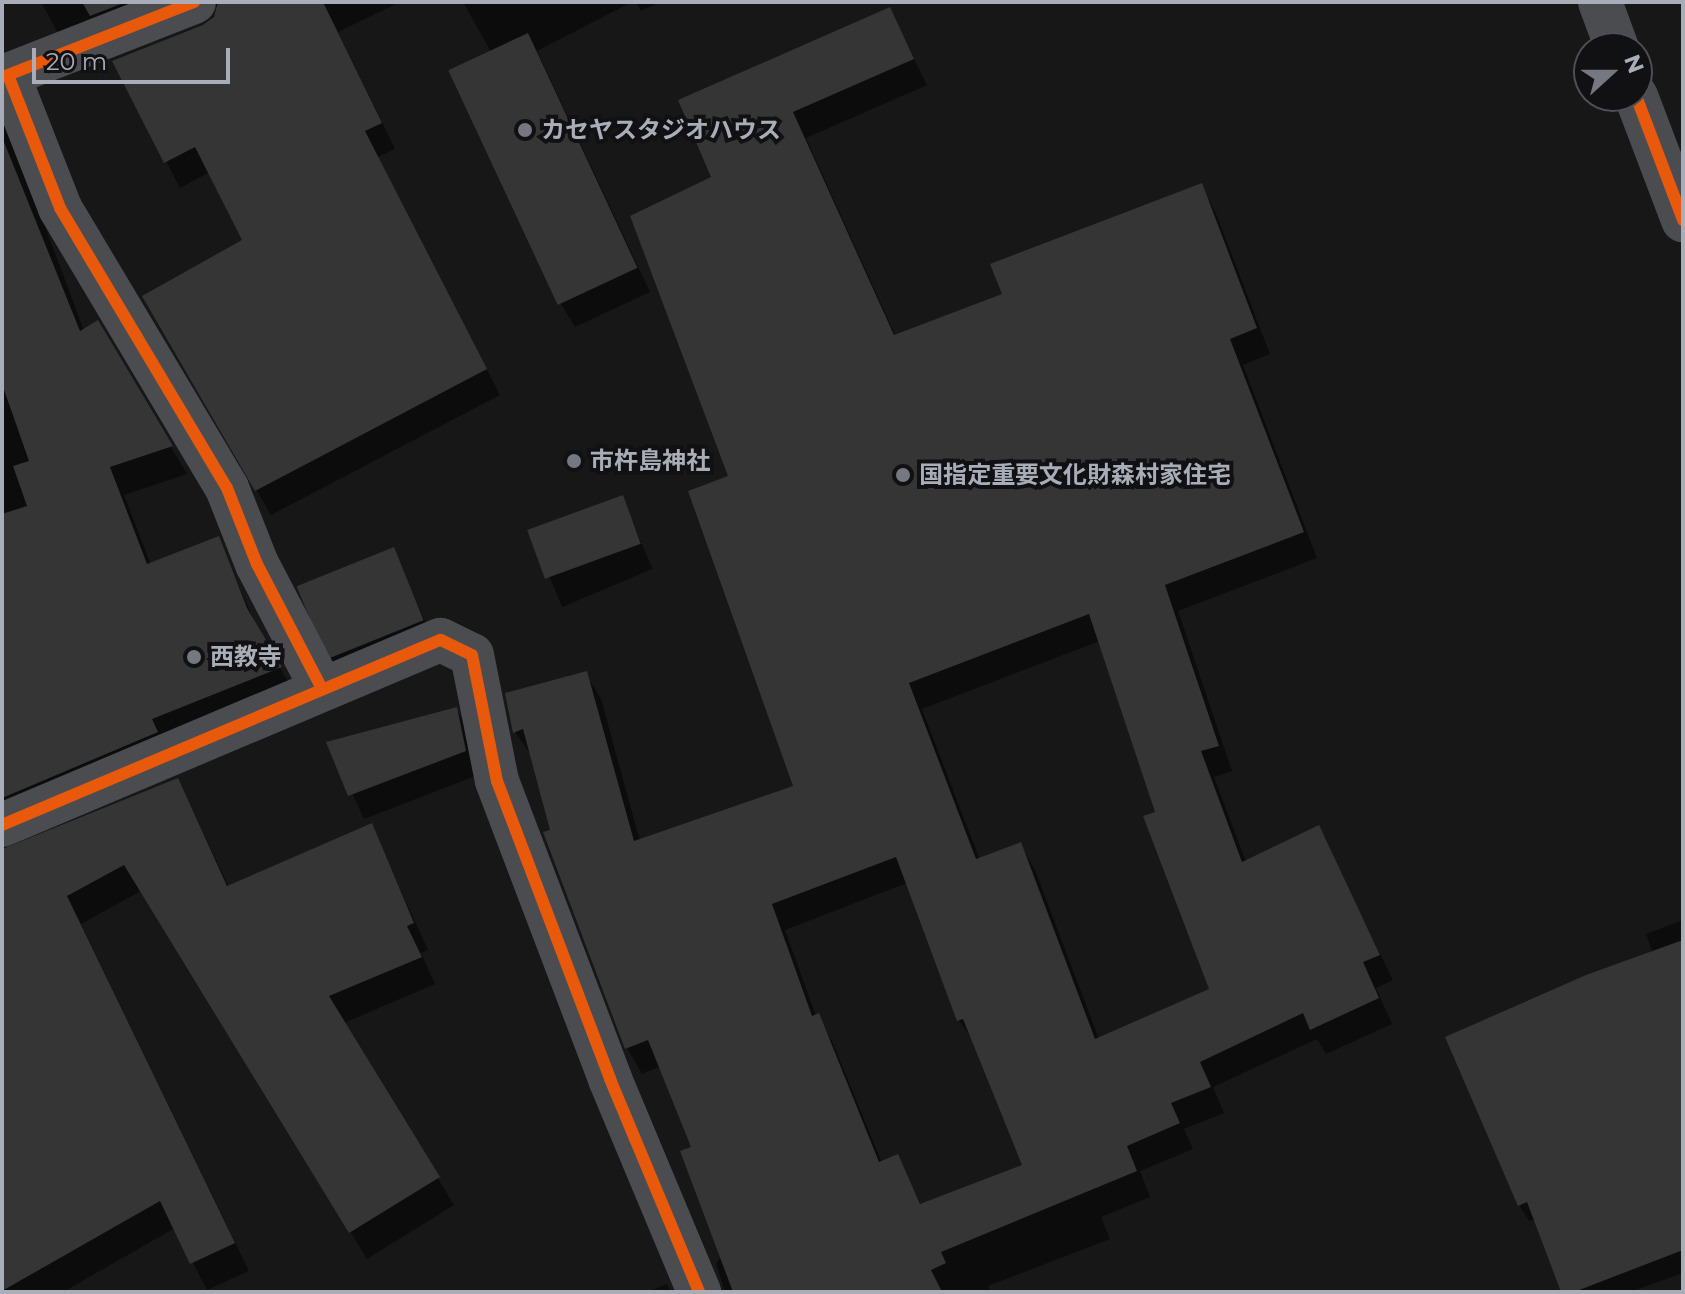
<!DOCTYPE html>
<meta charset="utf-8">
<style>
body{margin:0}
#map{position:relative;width:1685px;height:1294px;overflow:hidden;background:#171717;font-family:Montserrat,"Noto Sans JP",sans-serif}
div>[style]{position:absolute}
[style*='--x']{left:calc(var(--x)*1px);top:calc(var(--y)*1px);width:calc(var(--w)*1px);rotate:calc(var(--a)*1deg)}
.shadow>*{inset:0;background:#0007;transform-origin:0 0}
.building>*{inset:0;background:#353536;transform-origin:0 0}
.street>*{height:44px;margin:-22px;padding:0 22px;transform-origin:22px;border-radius:22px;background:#4b4c50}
.cycleway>*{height:12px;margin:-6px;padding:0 6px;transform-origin:6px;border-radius:6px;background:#e8590c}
.dots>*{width:22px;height:22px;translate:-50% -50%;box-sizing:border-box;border:4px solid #111113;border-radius:50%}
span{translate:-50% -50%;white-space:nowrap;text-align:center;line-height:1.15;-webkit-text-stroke:8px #111113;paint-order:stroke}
.poi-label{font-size:24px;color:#a8adb8;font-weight:700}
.left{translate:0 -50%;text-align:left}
.frame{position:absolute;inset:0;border:4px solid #a8adb8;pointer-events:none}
.north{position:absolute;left:1573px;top:32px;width:80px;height:80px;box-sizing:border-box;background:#111113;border:2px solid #4d4f55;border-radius:50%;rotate:69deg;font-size:22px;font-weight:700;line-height:32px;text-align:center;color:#a8adb8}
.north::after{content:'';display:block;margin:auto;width:28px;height:36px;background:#757880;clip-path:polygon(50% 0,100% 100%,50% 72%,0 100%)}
.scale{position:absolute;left:32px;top:48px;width:198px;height:36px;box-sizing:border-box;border:4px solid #a8adb8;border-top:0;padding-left:10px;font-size:24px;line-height:28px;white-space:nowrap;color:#a8adb8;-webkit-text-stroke:6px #111113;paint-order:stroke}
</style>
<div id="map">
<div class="shadow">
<i style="clip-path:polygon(41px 2px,400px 2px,338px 32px,395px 149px,378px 157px,500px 395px,271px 515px,144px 297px,244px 241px,210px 172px,180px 188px,115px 62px,205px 27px,221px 7px,201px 4px,70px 55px)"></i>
<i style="clip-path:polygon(463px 2px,632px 2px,537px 51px,650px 292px,575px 327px,561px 304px,491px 52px)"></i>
<i style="clip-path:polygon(636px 2px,660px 2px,641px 11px)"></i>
<i style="clip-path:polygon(evenodd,889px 9px,927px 85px,806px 138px,896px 337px,1004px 295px,1201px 186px,1215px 211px,1270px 354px,1243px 365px,1317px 558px,1178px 611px,1232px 771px,1214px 777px,1246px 862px,1318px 828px,1393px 980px,1376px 988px,1392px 1024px,1326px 1054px,1317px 1039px,1213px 1087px,1224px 1113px,1184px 1129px,1193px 1149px,1140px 1171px,1150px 1197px,1101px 1217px,1110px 1239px,988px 1286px,991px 1292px,725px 1292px,716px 1264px,724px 1252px,694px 1148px,661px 1066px,642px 1074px,627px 1048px,546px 834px,553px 831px,532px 756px,515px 732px,507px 695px,586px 674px,601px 699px,640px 841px,796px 787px,730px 477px,713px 178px,889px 9px,1100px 641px,1212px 990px,1099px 1039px,1035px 870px,1020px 844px,980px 860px,922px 709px,1100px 641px,889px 9px,907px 883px,959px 1020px,976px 1045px,1024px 1166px,922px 1206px,897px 1157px,882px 1163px,832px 1041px,816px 1016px,785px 930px,907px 883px)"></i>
<i style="clip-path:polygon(2px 110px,84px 331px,97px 323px,187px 474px,124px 495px,151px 565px,218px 539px,261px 636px,296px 695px,2px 837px)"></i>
<i style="left:622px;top:497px;width:78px;height:98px;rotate:67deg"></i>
<i style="left:393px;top:549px;width:105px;height:101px;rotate:66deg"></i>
<i style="clip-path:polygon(456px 709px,470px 733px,478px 775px,364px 819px,329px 743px)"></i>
<i style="clip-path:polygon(178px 780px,229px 887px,371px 826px,428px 950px,421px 953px,435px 984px,344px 1023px,454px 1205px,367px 1259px,141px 891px,81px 924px,249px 1271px,207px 1290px,175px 1228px,63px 1292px,2px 1292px,2px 849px)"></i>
<i style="clip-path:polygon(1683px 920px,1683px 1273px,1630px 1292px,1563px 1292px,1535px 1219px,1529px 1221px,1519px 1205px,1653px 953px,1646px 934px)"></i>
<i style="clip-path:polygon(667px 1284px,671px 1292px,646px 1292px)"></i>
</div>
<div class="building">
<i style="clip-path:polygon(82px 2px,126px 2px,90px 16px)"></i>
<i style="clip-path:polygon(218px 2px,323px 2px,382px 123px,365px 131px,487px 369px,255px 491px,142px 296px,242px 240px,195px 147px,164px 163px,112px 61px,203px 25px,214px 17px)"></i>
<i style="clip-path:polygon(evenodd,890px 7px,914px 59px,793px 112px,894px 335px,1002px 294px,990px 264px,1202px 183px,1257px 328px,1230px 339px,1304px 532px,1165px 585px,1219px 746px,1201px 751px,1242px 862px,1319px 825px,1380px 955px,1363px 962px,1379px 998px,1310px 1030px,1303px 1013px,1200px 1062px,1211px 1087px,1171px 1103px,1180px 1123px,1127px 1146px,1137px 1171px,941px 1252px,946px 1263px,931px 1270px,942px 1292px,733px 1292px,680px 1151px,691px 1147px,648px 1040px,625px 1049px,543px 832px,550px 830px,523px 729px,513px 733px,505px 693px,587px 671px,634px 841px,793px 786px,688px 491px,728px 476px,630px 216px,711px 177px,678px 100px,890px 7px,1089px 614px,1155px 812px,1143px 816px,1209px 989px,1095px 1039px,1021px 842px,976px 859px,909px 683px,1089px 614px,890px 7px,896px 857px,957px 1021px,963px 1019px,1022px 1165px,920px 1204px,898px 1154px,879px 1162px,819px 1013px,812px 1016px,772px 904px,896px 857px)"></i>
<i style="left:528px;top:33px;width:259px;height:88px;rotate:65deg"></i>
<i style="clip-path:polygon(2px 137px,80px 331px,98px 320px,173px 446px,110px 467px,147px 564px,219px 536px,247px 608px,282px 667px,152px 719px,158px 732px,2px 798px,2px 514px,27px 506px,13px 466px,29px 461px,2px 384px)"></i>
<i style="left:623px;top:495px;width:52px;height:102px;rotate:70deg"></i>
<i style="left:394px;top:547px;width:79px;height:105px;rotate:68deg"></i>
<i style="clip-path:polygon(457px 707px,466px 751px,348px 796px,326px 742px)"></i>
<i style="clip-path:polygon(178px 778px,227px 886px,372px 823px,414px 923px,407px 926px,422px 957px,329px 996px,440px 1177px,349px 1233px,124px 865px,67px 896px,235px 1243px,190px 1264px,160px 1201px,2px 1291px,2px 849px)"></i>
<i style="clip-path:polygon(1683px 940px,1683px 1250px,1574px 1292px,1561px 1292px,1527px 1202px,1518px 1206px,1445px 1037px,1586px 975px)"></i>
</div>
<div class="street">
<i style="--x:194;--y:2;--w:200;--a:158.6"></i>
<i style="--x:8;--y:75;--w:143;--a:68.6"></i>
<i style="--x:60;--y:208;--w:326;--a:59.2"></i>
<i style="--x:227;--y:488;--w:82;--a:68.5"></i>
<i style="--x:257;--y:564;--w:141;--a:62.5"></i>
<i style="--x:1600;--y:2;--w:49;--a:69.7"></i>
<i style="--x:1636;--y:96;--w:133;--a:69.2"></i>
<i style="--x:2;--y:825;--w:476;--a:-22.9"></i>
<i style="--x:441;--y:640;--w:34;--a:26"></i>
<i style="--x:472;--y:655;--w:128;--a:78.8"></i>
<i style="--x:497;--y:781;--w:319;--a:69.2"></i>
<i style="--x:610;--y:1079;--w:231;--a:67.3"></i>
</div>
<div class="cycleway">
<i style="--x:194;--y:2;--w:200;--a:158.6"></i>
<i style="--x:8;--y:75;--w:143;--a:68.6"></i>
<i style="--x:60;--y:208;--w:326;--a:59.2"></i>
<i style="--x:227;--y:488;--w:82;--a:68.5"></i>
<i style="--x:257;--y:564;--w:141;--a:62.5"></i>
<i style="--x:1636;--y:96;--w:133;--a:69.2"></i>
<i style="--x:2;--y:825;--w:476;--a:-22.9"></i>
<i style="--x:441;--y:640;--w:34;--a:26"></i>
<i style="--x:472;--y:655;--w:128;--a:78.8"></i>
<i style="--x:497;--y:781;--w:319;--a:69.2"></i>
<i style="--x:610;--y:1079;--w:231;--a:67.3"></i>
</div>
<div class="dots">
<i style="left:525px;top:130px;background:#757880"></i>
<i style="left:574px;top:461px;background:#757880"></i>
<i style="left:903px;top:475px;background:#757880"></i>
<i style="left:194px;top:657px;background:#757880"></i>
</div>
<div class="poi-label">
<span class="left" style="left:541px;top:130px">カセヤスタジオハウス</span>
<span class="left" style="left:590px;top:461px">市杵島神社</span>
<span class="left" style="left:919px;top:475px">国指定重要文化財森村家住宅</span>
<span class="left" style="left:210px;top:657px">西教寺</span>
</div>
<div class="frame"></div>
<div class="north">N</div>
<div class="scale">20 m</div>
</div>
